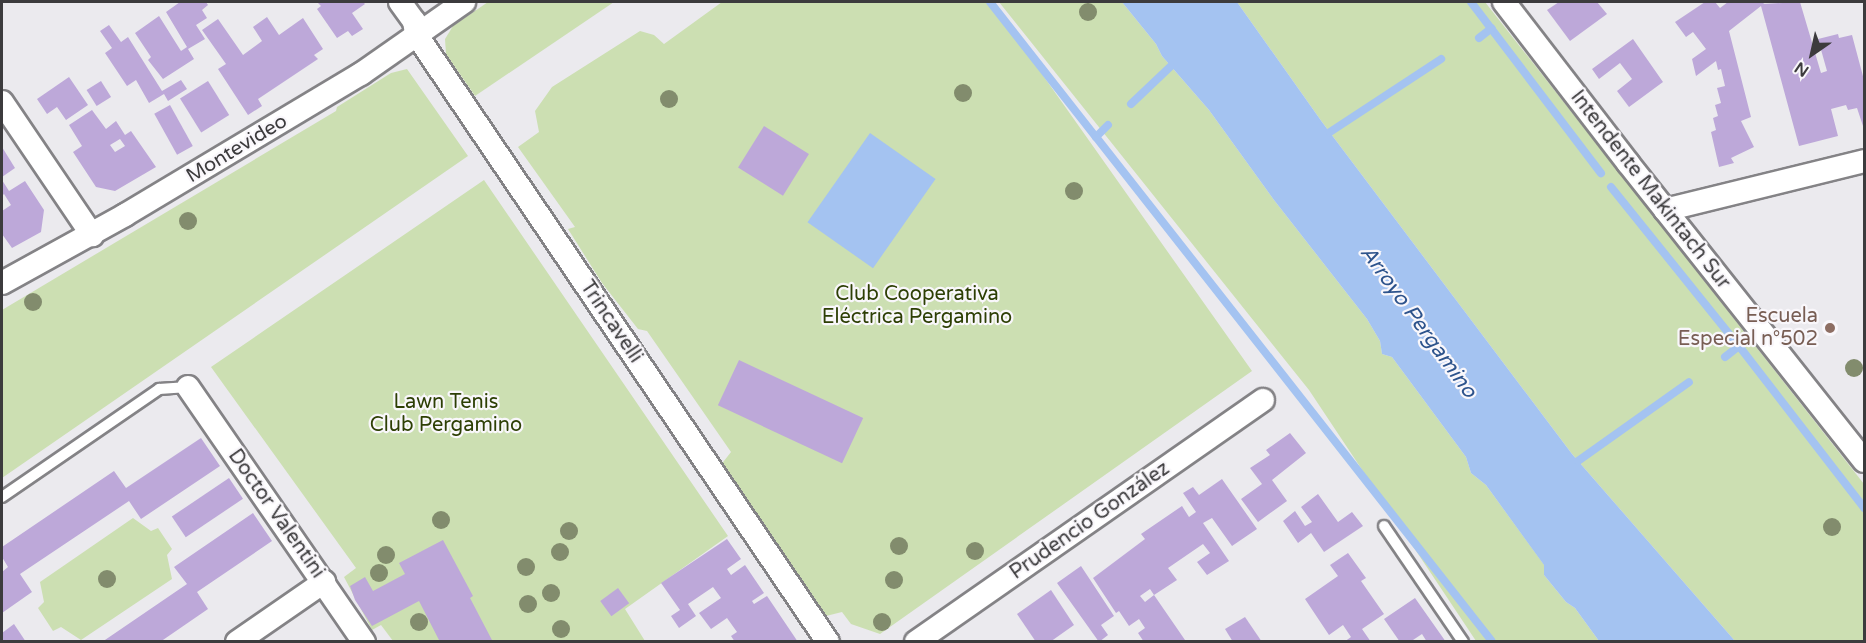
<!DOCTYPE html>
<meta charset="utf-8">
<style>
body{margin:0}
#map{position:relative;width:1866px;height:643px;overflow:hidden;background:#ebeaee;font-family:"Varela Round",sans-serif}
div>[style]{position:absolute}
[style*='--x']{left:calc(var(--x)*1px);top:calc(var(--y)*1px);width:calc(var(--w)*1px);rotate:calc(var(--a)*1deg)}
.green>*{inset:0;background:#ccdfb2}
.water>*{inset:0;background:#a4c3f1;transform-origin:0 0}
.stream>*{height:8px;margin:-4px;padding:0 4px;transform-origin:4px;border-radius:4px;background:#a4c3f1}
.building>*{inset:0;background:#bda8d9;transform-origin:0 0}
.roads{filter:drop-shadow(2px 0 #848386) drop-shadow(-2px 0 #848386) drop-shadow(0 2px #848386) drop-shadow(0 -2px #848386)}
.lane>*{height:10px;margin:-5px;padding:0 5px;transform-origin:5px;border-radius:5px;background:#fff}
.street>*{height:22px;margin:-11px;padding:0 11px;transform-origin:11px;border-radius:11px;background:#fff}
.trees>*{width:18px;height:18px;margin:-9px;border-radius:50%;background:#828c6d}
.dots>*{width:16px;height:16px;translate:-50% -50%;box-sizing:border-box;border:3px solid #f9f7fb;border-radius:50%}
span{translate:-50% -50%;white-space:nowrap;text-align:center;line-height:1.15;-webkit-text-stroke:4.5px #f9f7fb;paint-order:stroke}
.street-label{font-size:20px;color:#3c3b3d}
.park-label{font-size:20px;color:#2d3f04}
.education-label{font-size:20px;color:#785e54}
.right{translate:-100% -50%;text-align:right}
.water-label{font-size:21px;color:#2d538c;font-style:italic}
.frame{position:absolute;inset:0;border:3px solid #3c3b3d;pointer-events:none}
.north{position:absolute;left:1782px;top:24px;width:60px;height:60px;-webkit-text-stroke:4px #f9f7fb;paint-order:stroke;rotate:214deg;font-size:16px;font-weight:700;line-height:24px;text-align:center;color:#3c3b3d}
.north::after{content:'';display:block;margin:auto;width:21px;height:27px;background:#3c3b3d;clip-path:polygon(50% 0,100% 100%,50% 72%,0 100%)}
</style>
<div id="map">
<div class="green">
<i style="clip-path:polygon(488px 2px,614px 2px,475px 96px,446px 54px,445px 39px,453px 26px)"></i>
<i style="clip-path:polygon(722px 2px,991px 2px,1252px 371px,880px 634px,851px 624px,842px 612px,826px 616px,720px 466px,731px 452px,647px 331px,638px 329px,602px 283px,568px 229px,575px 227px,518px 147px,539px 132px,535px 111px,552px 87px,640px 31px,654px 35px,664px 44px)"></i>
<i style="clip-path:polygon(999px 2px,1122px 2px,1156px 44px,1162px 56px,1209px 110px,1274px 200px,1367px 319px,1380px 341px,1382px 354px,1392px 357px,1466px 457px,1471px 473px,1486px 485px,1545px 566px,1544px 575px,1566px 602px,1575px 608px,1599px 641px,1476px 641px,1309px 390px)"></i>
<i style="clip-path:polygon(1237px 2px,1485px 2px,1864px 484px,1864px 641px,1735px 641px,1572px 454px,1322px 122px)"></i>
<i style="clip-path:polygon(407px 69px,468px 156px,2px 478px,2px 310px,336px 111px,337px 107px,391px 73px)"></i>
<i style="clip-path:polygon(484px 180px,728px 536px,625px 609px,645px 641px,393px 641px,381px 625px,372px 630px,344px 577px,356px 568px,211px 367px)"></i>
<i style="clip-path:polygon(133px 518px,151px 531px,158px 528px,172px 549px,167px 555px,172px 579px,81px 640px,61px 627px,53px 631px,38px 608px,44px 602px,40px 582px)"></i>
</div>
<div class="water">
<i style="clip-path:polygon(1122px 2px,1237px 2px,1322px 122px,1572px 454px,1735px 641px,1599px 641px,1575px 608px,1566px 602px,1544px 575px,1544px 565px,1486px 485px,1471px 473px,1466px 457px,1392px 357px,1382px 354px,1380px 341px,1367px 319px,1274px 200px,1209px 110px,1162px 56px,1156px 44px)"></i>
<i style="left:870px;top:133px;width:80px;height:109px;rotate:35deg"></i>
</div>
<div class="stream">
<i style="--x:990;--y:2;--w:172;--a:51.9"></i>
<i style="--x:1471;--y:2;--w:215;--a:52.8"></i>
<i style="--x:1479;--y:38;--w:16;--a:-38"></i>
<i style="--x:1131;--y:104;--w:55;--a:-43.5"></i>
<i style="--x:1108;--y:125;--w:17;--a:135"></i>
<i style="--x:1096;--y:137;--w:640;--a:51.86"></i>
<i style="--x:1330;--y:132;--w:133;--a:-33.3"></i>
<i style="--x:1611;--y:187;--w:204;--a:51.2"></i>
<i style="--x:1739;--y:346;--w:205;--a:52.3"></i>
<i style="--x:1725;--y:357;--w:18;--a:-38"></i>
<i style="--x:1578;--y:461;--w:136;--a:-35.4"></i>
</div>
<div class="building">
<i style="clip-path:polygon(180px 2px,206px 2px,208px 5px,202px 10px,207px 18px,196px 25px,205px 39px,188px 49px,194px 59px,163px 79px,148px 60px,151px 57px,135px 33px,159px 16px,181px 51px,187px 47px,166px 12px)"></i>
<i style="clip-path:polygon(317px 2px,363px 2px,365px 4px,352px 13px,363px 29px,352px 36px,348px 31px,337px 38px,317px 9px,321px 6px)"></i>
<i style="clip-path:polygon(1559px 2px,1597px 2px,1607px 14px,1570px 41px,1547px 10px)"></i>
<i style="clip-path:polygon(1705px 2px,1715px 2px,1720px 8px,1728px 2px,1766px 2px,1763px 4px,1800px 2px,1821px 73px,1827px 71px,1818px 39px,1838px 34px,1839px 38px,1852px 35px,1864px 80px,1864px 129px,1857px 108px,1848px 110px,1846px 105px,1831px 109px,1838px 136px,1799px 146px,1761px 6px,1729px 31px,1751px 117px,1741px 121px,1754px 147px,1731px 158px,1734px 163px,1719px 167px,1711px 132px,1716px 130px,1713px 118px,1718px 116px,1715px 105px,1721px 103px,1717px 88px,1725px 86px,1721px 69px,1718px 70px,1716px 61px,1696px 76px,1692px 59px,1706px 49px,1693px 32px,1686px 37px,1675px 22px)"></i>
<i style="clip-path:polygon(267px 17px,279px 35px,303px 18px,323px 49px,314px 55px,318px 59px,258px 99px,262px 106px,248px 115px,218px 69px,226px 64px,202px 30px,218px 19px,243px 55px,262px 41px,253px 27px)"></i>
<i style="clip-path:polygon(109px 25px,121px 42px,128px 37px,162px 91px,181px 80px,187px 89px,168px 101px,164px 94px,149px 103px,136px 80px,127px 86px,105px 53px,112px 48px,100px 31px)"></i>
<i style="clip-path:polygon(1633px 39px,1663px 82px,1629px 107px,1617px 91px,1632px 79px,1620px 63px,1599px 79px,1592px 69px)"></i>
<i style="clip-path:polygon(69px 77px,88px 105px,66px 120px,57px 107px,47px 114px,37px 99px)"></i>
<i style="left:101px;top:81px;width:19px;height:17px;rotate:58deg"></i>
<i style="left:208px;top:81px;width:40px;height:33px;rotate:58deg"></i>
<i style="left:170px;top:105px;width:47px;height:18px;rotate:61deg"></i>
<i style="clip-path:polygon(evenodd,92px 110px,106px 129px,116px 121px,125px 135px,131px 131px,156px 167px,115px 191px,96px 187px,73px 152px,82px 146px,69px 125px,92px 110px,120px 139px,125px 146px,115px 152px,110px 145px,120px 139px)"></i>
<i style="left:764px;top:126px;width:53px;height:49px;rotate:32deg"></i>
<i style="clip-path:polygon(2px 147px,15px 168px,2px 177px)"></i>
<i style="clip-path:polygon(2px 180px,9px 191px,25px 181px,44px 210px,41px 232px,12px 248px,2px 234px,2px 211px,11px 205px,4px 194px,2px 196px)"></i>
<i style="left:739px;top:360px;width:137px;height:50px;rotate:25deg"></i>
<i style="clip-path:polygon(1290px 433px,1306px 453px,1272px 480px,1287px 501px,1258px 522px,1241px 499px,1262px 484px,1250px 468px,1270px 455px,1266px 450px)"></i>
<i style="clip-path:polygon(201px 438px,220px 466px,141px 519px,129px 501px,20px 574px,32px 592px,2px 613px,2px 572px,8px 567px,2px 557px,2px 547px,114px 471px,126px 488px)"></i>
<i style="left:229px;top:478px;width:25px;height:69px;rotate:56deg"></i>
<i style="clip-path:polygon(1222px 479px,1257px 529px,1232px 546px,1212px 518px,1203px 523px,1229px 561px,1207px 575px,1197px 562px,1210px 553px,1203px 544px,1168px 568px,1177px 580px,1154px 595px,1150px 589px,1140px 596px,1145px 602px,1154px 595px,1185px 640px,1144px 642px,1138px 633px,1145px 628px,1139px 619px,1129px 626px,1119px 611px,1116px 613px,1093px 578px,1145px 539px,1141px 534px,1182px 506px,1189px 517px,1196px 512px,1183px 493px,1193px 487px,1199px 495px)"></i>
<i style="clip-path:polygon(1318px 494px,1338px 522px,1352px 512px,1363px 526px,1324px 552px,1311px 533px,1298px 543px,1283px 521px,1295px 511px,1305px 526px,1312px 522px,1301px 507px)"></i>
<i style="clip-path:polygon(253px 513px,272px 541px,197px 592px,208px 609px,160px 642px,102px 642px,187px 584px,174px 567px)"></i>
<i style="clip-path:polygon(727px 539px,741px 559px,727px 569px,731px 575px,745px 565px,764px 593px,752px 601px,754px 604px,767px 596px,798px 642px,735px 642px,731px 636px,737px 632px,727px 618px,711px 629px,699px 613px,721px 598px,713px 587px,688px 604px,696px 616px,679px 628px,671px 616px,680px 610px,661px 583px)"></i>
<i style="clip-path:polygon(443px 540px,473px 596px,470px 598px,493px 642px,440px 642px,419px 601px,372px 626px,355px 600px,350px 586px,365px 577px,373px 591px,405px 574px,399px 563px)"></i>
<i style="clip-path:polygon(1348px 553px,1366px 578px,1361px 581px,1384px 614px,1362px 629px,1371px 642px,1344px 642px,1351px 637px,1343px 625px,1329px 635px,1305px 599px,1338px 576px,1330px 565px)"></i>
<i style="clip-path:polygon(1081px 566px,1114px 616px,1101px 625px,1108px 635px,1099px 642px,1057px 583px)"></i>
<i style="left:618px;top:588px;width:19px;height:22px;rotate:54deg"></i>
<i style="clip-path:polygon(1051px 590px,1074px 625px,1050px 642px,1036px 642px,1017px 614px)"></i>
<i style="clip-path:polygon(1415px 598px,1446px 642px,1427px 642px,1422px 634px,1410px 642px,1400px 642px,1384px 619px)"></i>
<i style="clip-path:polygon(1245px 617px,1262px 642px,1233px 642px,1225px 629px)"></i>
<i style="clip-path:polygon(14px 624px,26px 642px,2px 642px,2px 633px)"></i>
</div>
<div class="roads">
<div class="lane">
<i style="--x:2;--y:497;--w:191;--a:-34.5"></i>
<i style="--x:159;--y:389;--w:29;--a:-4"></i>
<i style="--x:1384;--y:526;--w:140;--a:55.7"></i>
</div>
<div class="street">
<i style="--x:400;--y:2;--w:24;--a:54"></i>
<i style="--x:414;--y:21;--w:13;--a:81"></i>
<i style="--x:416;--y:34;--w:734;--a:55.88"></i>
<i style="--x:1504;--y:2;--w:203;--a:52.4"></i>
<i style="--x:1628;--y:163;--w:380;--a:51.6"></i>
<i style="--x:2;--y:102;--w:161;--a:55.9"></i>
<i style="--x:1665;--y:210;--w:205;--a:-13.8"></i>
<i style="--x:2;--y:283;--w:141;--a:-28.9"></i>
<i style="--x:125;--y:215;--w:275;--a:-30.9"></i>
<i style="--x:361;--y:74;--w:126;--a:-35"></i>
<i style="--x:188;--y:387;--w:310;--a:55.4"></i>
<i style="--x:237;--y:642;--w:106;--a:-34.6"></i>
<i style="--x:916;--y:642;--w:423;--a:-34.9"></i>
</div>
</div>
<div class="trees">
<i style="left:1088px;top:12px"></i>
<i style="left:963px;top:93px"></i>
<i style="left:669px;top:99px"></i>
<i style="left:1074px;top:191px"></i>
<i style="left:188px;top:221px"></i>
<i style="left:33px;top:302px"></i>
<i style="left:1854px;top:368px"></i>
<i style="left:441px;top:520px"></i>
<i style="left:1832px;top:527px"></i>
<i style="left:569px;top:531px"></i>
<i style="left:899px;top:546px"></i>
<i style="left:975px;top:551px"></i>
<i style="left:560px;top:552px"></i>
<i style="left:386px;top:555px"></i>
<i style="left:526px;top:567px"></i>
<i style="left:379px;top:573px"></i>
<i style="left:107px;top:579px"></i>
<i style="left:894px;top:580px"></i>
<i style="left:551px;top:593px"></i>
<i style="left:528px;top:604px"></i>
<i style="left:419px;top:622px"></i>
<i style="left:882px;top:622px"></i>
<i style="left:561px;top:629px"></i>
</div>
<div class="dots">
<i style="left:1830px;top:328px;background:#8d6e63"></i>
</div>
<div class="street-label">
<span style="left:237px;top:149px;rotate:-31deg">Montevideo</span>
<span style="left:1650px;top:190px;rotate:52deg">Intendente Makintach Sur</span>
<span style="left:611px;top:322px;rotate:56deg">Trincavelli</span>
<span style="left:276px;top:514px;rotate:55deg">Doctor Valentini</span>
<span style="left:1090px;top:521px;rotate:-35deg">Prudencio González</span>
</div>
<div class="park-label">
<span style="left:917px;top:306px">Club Cooperativa<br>Eléctrica Pergamino</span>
<span style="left:446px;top:414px">Lawn Tenis<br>Club Pergamino</span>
</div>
<div class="education-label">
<span class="right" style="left:1818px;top:328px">Escuela<br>Especial n°502</span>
</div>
<div class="water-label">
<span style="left:1418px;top:322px;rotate:54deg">Arroyo Pergamino</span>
</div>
<div class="frame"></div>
<div class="north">N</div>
</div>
